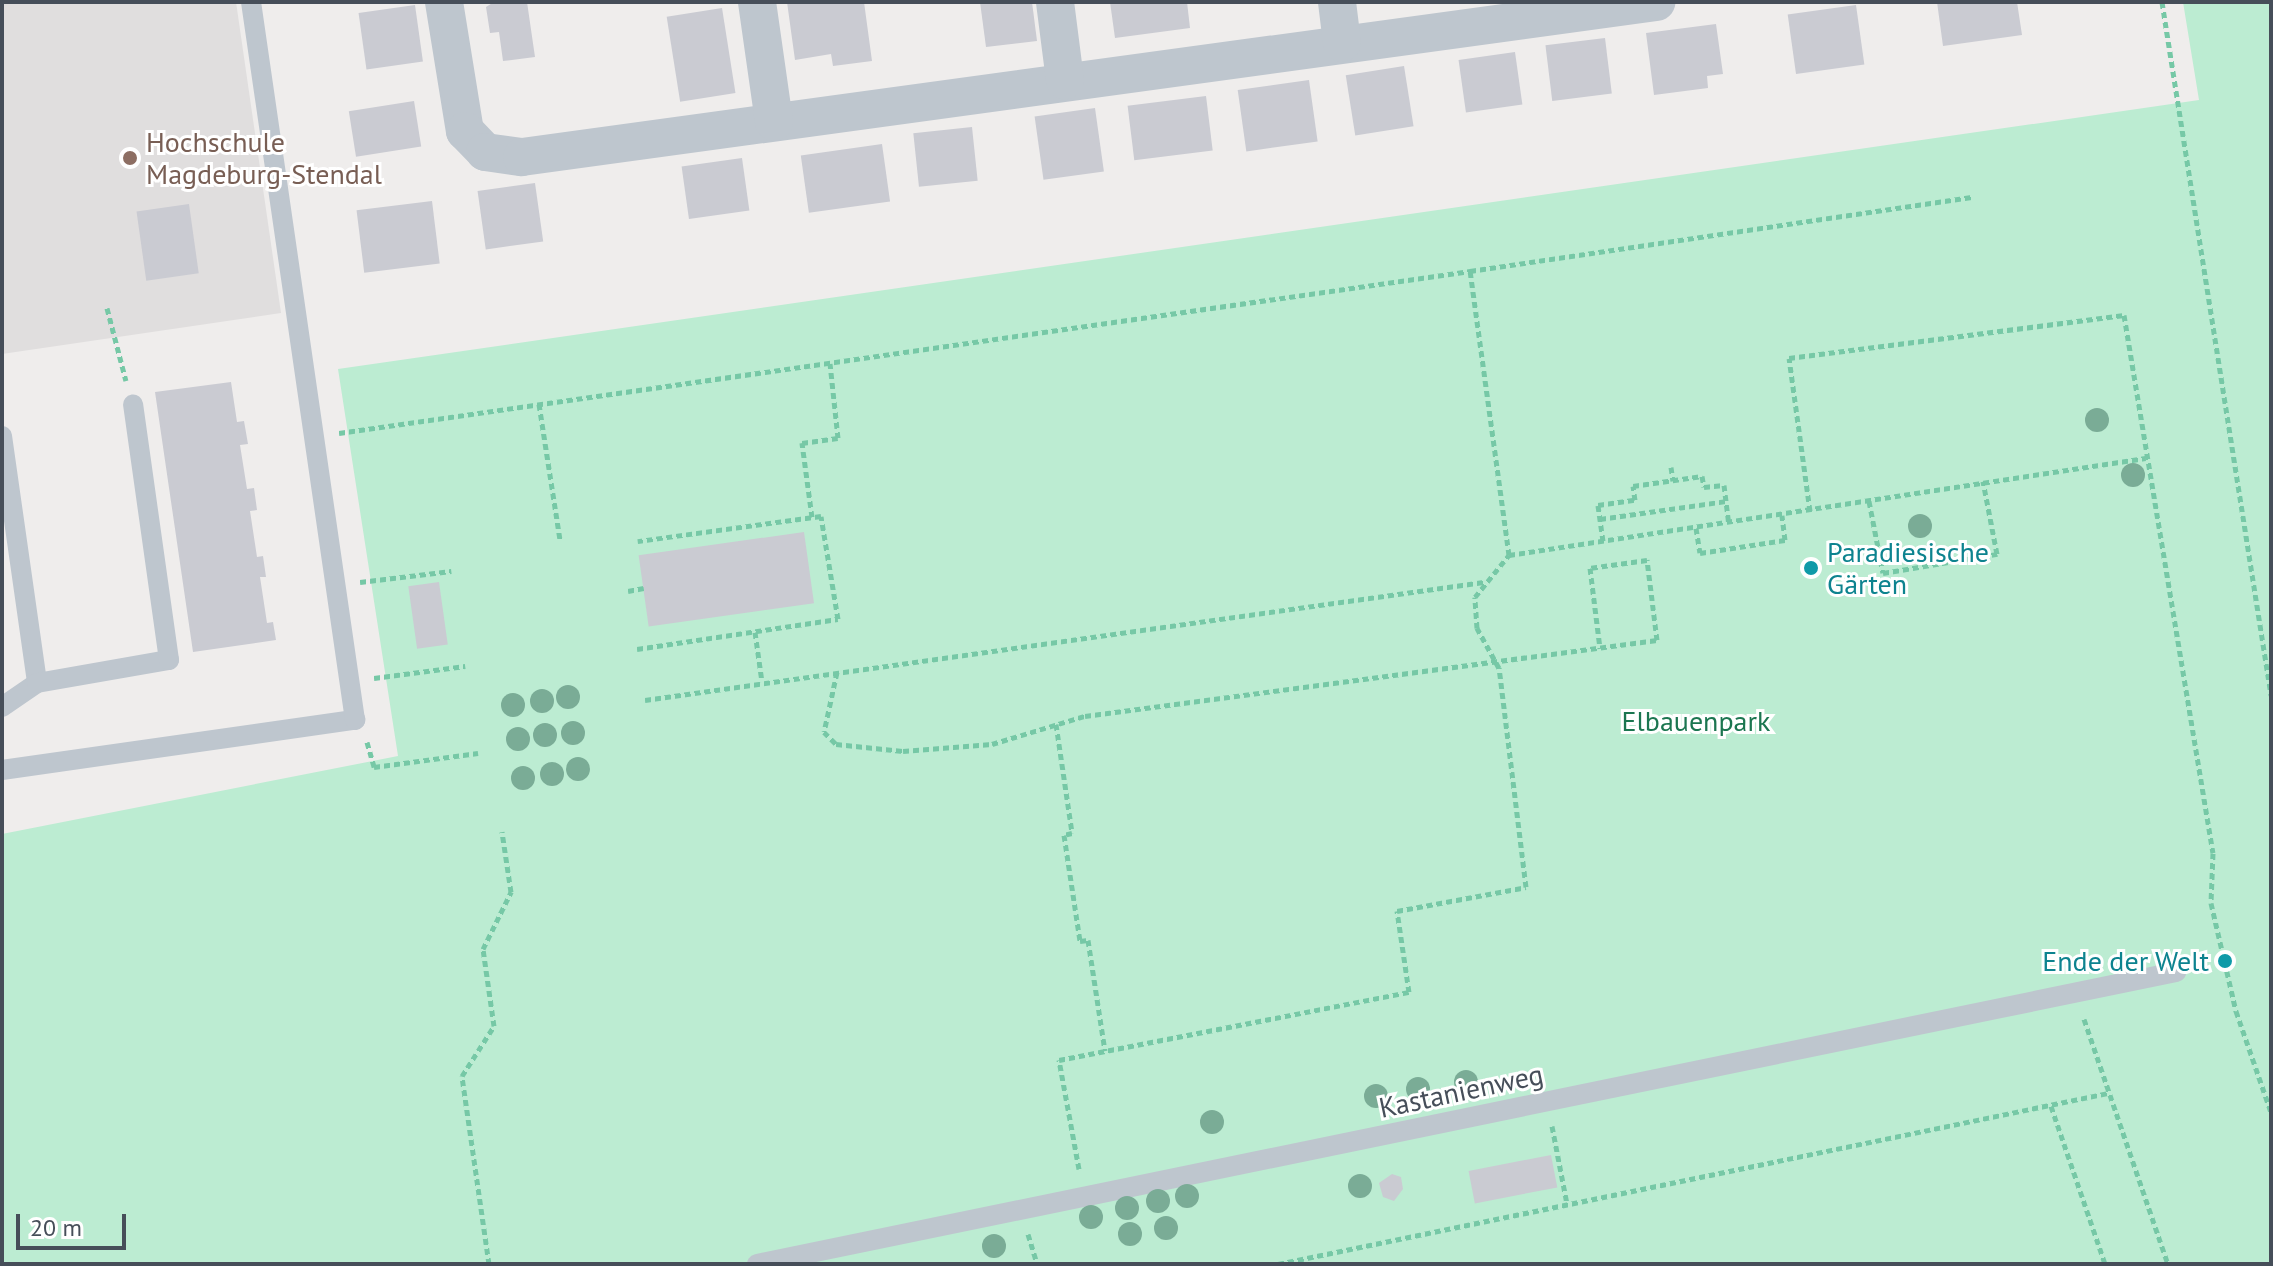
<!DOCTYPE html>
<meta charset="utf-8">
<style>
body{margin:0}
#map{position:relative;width:2273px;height:1266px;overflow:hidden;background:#efedec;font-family:"PT Sans",sans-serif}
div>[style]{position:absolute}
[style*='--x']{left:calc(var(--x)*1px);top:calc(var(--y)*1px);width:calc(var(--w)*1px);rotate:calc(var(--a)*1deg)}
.education>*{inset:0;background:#e0dede}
.green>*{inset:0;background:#bcecd2}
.building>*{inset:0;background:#cacbd2;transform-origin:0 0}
.path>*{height:5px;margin-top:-2.5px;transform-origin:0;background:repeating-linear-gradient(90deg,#76c8a6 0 6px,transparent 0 10px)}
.service>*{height:20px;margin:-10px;padding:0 10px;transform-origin:10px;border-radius:10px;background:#bec6ce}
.minor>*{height:38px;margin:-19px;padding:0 19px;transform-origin:19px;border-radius:19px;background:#bec6ce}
.trees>*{width:24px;height:24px;margin:-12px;border-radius:50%;background:#7aac96}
.dots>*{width:22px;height:22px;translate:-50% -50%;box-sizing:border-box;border:4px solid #fff;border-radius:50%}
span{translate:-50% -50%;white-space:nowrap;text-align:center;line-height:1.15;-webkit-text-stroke:6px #fff;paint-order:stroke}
.education-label{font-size:28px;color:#785e54}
.left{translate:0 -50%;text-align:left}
.culture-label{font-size:28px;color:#0d838f}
.right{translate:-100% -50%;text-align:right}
.park-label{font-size:28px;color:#1b7650}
.street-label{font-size:28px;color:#464e59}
.frame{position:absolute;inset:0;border:4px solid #464e59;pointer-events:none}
.scale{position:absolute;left:16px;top:1214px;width:110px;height:36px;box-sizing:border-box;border:4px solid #464e59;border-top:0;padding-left:10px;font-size:24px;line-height:28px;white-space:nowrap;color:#464e59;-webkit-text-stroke:6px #fff;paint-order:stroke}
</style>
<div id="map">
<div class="education">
<i style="clip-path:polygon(2px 2px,236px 2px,281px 313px,2px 354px)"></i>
</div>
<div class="green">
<i style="clip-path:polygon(2183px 2px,2271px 2px,2271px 1264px,2px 1264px,2px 834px,398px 756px,338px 369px,2199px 100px)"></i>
</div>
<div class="building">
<i style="clip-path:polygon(494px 2px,527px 2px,535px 57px,503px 61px,499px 32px,490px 33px,486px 7px)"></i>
<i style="clip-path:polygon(787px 2px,864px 2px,872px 61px,833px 66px,831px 54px,795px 60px)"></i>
<i style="clip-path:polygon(980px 2px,1032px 2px,1037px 41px,986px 47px)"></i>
<i style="clip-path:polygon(1110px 2px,1187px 2px,1190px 28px,1115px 38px)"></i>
<i style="clip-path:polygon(1937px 2px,2017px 2px,2022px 35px,1943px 46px)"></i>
<i style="left:415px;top:5px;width:57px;height:57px;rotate:82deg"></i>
<i style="left:1856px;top:5px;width:60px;height:69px;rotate:82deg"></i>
<i style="left:722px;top:8px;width:86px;height:56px;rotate:81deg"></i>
<i style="clip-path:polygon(1716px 24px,1723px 74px,1707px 76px,1708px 88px,1654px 95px,1646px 33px)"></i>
<i style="left:1605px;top:38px;width:56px;height:60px;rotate:83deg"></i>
<i style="left:1515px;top:52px;width:53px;height:57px;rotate:82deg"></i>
<i style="left:1404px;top:66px;width:61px;height:59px;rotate:81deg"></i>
<i style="left:1309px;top:80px;width:62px;height:72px;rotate:82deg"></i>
<i style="left:1206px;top:96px;width:55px;height:79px;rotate:83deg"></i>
<i style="left:414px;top:101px;width:46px;height:66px;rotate:81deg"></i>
<i style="left:1095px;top:108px;width:64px;height:61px;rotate:82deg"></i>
<i style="left:972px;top:127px;width:54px;height:59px;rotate:84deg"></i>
<i style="left:882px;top:144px;width:58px;height:82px;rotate:82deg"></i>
<i style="left:742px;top:158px;width:53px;height:61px;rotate:82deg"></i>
<i style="left:535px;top:183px;width:59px;height:58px;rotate:82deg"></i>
<i style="left:432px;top:201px;width:63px;height:76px;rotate:83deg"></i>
<i style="left:189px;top:204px;width:70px;height:53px;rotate:82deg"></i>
<i style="clip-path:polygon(231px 382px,237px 422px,244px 421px,248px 444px,240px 445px,247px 489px,254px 488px,257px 510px,250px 511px,257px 557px,263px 556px,266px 577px,260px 577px,267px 623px,273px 622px,276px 640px,193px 652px,155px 392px)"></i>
<i style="left:804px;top:532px;width:72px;height:167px;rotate:82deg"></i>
<i style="left:439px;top:582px;width:63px;height:31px;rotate:82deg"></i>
<i style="left:1551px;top:1155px;width:33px;height:84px;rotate:79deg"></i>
<i style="clip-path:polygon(1392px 1174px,1401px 1177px,1403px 1189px,1394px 1201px,1383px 1197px,1379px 1183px)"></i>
</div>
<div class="path">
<i style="--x:2162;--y:2;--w:702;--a:81.06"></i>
<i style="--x:107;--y:308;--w:75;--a:75.4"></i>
<i style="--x:539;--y:404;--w:138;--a:81.2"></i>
<i style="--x:339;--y:433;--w:1143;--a:-8.15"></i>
<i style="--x:1671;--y:467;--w:14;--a:82"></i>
<i style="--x:1869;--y:501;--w:73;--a:79"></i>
<i style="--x:1883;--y:573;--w:116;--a:-9.5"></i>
<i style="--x:1997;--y:554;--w:74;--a:-100.9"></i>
<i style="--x:1810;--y:511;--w:154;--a:-97.8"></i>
<i style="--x:1789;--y:358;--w:338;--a:-7.3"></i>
<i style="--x:2124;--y:315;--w:545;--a:80.61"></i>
<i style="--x:2213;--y:853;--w:50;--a:92.3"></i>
<i style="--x:2211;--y:903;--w:111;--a:77"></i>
<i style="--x:2236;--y:1011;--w:107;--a:70.9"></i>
<i style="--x:812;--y:517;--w:75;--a:-97.7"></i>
<i style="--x:802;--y:443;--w:36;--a:-8"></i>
<i style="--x:838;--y:438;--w:75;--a:-96.1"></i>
<i style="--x:1600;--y:519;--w:127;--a:-8.1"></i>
<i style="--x:1696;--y:528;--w:25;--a:81"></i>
<i style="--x:1700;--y:553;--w:86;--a:-8.7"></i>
<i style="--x:1785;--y:540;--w:25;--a:-97"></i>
<i style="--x:1603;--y:541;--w:36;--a:-98"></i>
<i style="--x:1598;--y:505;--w:37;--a:-8"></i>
<i style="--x:1635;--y:500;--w:14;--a:-98"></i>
<i style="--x:1633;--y:486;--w:70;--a:-8.2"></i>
<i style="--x:1702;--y:476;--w:11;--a:80"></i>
<i style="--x:1704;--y:487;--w:20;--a:-6"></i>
<i style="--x:1724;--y:485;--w:38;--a:83"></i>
<i style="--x:1509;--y:555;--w:287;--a:-97.8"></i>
<i style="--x:1470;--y:271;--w:507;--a:-8.39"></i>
<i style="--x:360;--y:582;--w:92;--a:-6.9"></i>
<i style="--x:628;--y:591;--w:16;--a:-11"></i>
<i style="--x:755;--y:632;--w:50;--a:82"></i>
<i style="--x:637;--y:649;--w:203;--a:-8.5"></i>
<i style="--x:838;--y:619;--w:104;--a:-99.4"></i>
<i style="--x:821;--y:516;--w:185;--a:172.2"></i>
<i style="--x:837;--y:672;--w:61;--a:102.2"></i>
<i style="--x:824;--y:732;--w:17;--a:45"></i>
<i style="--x:836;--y:744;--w:67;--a:6"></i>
<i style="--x:903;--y:751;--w:89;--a:-4.5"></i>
<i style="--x:992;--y:744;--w:97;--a:-16.8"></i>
<i style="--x:1085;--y:716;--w:577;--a:-7.57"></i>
<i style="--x:1657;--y:640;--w:81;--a:-97.1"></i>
<i style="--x:1647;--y:560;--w:58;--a:172"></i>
<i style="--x:1590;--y:568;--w:81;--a:82.9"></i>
<i style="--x:374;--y:678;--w:92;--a:-7.5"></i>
<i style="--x:645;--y:700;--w:847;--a:-8.01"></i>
<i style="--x:1056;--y:724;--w:110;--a:81.6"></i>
<i style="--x:1072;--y:833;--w:8;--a:166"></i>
<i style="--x:1064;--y:835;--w:107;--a:81.4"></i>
<i style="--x:1080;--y:941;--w:8;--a:-7"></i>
<i style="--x:1088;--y:940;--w:112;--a:81.3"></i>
<i style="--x:367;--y:742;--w:26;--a:74"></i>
<i style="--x:374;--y:767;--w:105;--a:-7.7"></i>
<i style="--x:2084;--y:1019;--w:259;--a:71.1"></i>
<i style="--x:2051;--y:1106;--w:167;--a:71.1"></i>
<i style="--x:1552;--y:1126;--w:79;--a:79.1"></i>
<i style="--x:1079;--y:1169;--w:111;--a:-100.4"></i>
<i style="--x:1059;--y:1060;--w:357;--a:-11"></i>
<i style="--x:1409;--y:992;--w:82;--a:-98.4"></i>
<i style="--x:1397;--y:911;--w:131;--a:-10.5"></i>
<i style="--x:1526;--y:887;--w:221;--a:-97"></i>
<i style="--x:1499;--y:668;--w:46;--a:-118.8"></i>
<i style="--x:1477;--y:628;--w:31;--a:-94"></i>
<i style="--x:1475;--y:597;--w:54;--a:-51"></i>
<i style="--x:1509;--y:555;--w:644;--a:-8.66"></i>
<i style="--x:1028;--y:1234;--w:31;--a:73"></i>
<i style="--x:489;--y:1264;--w:190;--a:-98.2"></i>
<i style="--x:462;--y:1076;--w:59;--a:-57.4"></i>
<i style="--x:494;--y:1026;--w:78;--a:-98.1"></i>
<i style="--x:483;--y:949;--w:64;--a:-63.8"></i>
<i style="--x:511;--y:892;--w:61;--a:-98.5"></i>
<i style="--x:1278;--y:1264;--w:847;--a:-11.64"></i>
</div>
<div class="service">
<i style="--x:2;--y:436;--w:249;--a:81.9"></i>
<i style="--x:2;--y:707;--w:42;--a:-34.4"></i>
<i style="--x:37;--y:683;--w:134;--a:-9.9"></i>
<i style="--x:169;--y:660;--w:258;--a:-98"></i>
<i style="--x:2;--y:770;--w:357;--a:-8.1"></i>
<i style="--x:355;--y:720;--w:725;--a:-98.24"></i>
<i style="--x:757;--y:1264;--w:1449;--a:-11.63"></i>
</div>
<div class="minor">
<i style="--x:444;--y:2;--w:131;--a:80.8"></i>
<i style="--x:465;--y:131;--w:29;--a:46"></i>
<i style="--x:485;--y:152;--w:37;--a:8"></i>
<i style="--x:522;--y:157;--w:1145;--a:-7.78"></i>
<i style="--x:757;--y:2;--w:121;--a:81.9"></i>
<i style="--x:1055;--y:2;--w:79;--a:82.7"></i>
<i style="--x:1337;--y:2;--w:41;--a:83"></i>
</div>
<div class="trees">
<i style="left:2097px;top:420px"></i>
<i style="left:2133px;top:475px"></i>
<i style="left:1920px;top:526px"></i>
<i style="left:568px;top:697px"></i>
<i style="left:542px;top:701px"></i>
<i style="left:513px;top:705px"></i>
<i style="left:573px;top:733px"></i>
<i style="left:545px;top:735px"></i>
<i style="left:518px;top:739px"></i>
<i style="left:578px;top:769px"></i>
<i style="left:552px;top:774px"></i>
<i style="left:523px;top:778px"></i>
<i style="left:1466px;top:1082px"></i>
<i style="left:1418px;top:1089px"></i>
<i style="left:1376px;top:1096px"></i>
<i style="left:1212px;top:1122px"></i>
<i style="left:1360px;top:1186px"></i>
<i style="left:1187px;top:1196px"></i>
<i style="left:1158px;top:1201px"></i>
<i style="left:1127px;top:1208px"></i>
<i style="left:1091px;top:1217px"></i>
<i style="left:1166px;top:1228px"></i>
<i style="left:1130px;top:1234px"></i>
<i style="left:994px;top:1246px"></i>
</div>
<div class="dots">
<i style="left:130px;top:158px;background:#8d6e63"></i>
<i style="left:1811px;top:568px;background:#0f9aa8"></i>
<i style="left:2225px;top:961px;background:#0f9aa8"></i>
</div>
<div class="education-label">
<span class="left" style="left:146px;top:158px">Hochschule<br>Magdeburg-Stendal</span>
</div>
<div class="culture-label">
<span class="left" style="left:1827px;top:568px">Paradiesische<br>Gärten</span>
<span class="right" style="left:2209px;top:961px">Ende der Welt</span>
</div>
<div class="park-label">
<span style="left:1696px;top:721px">Elbauenpark</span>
</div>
<div class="street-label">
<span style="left:1461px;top:1091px;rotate:-12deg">Kastanienweg</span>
</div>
<div class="frame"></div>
<div class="scale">20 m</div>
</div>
